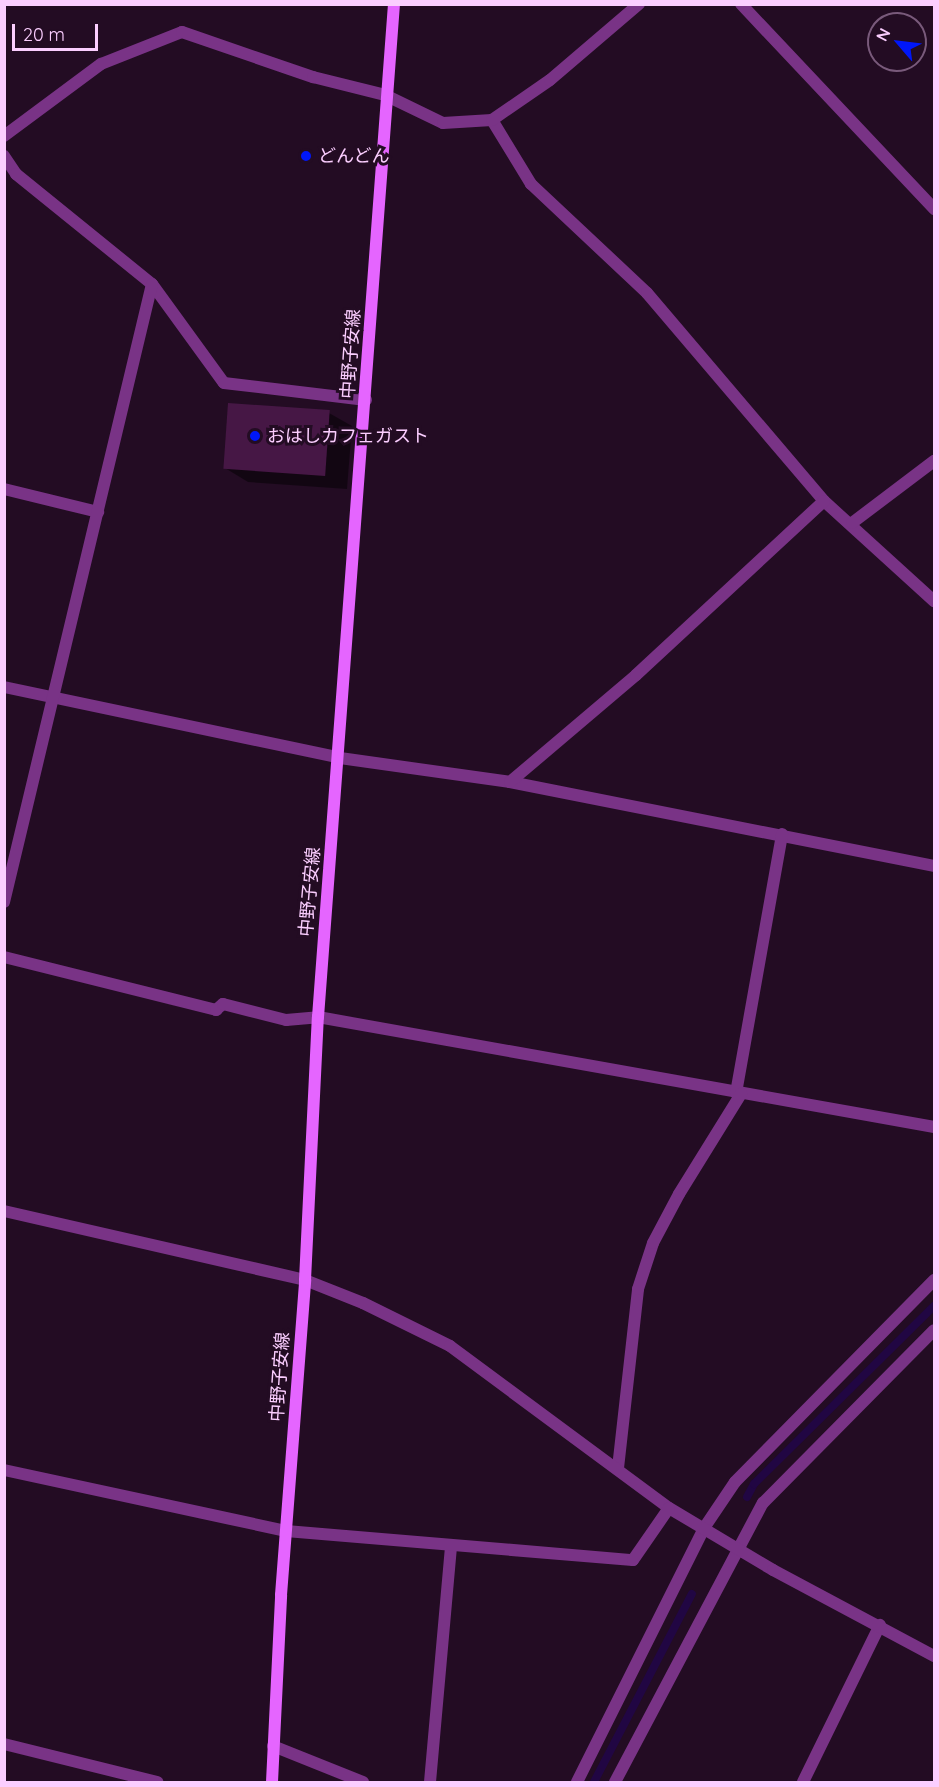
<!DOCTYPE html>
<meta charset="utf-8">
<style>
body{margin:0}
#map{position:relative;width:939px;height:1787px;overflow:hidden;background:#230c23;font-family:Quicksand,"Noto Sans JP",sans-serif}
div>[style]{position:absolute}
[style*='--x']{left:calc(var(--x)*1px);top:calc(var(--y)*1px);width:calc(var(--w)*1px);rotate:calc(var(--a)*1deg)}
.shadow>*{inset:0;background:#0007}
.stream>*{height:8px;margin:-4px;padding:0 4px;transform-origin:4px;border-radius:4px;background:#210643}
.building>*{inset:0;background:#461745;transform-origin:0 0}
.minor>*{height:12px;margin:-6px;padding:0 6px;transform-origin:6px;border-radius:6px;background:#793386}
.tertiary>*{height:12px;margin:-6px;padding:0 6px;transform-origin:6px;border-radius:6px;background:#793386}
.secondary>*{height:12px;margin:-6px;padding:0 6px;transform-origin:6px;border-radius:6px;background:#e565ff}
.dots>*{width:16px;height:16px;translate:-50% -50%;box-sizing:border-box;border:3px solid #230c23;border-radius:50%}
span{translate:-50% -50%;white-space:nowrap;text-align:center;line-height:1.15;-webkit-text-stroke:6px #230c23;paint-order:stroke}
.poi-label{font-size:18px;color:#fbceff}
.left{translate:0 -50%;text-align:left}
.street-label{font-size:18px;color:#fbceff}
.frame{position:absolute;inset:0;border:6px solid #fbceff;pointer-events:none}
.north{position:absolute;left:867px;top:12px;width:60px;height:60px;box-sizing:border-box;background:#230c23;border:2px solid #795a7b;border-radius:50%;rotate:298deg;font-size:16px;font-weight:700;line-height:24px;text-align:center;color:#fbceff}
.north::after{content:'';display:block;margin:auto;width:21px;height:27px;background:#0017f9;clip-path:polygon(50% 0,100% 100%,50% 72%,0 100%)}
.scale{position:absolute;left:12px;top:24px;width:86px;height:27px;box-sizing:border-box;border:3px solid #fbceff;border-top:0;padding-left:8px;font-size:18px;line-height:21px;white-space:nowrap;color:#fbceff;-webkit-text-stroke:4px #230c23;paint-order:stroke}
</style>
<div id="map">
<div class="shadow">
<i style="clip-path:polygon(329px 413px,352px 426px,347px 489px,248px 482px,225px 468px)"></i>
</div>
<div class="stream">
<i style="--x:747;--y:1497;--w:15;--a:-62"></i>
<i style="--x:754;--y:1484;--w:253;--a:-44.7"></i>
<i style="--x:594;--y:1782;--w:212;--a:-62.5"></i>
</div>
<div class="building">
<i style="left:228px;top:403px;width:102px;height:66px;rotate:4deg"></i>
</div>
<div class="minor">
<i style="--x:741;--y:4;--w:282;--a:46.7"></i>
<i style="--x:492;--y:120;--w:75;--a:58.6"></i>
<i style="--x:531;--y:184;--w:159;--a:43.2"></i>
<i style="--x:647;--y:293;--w:273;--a:49.6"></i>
<i style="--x:824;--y:501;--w:149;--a:42.3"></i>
<i style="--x:4;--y:136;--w:121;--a:-36.6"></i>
<i style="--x:101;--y:64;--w:87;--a:-21.6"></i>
<i style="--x:182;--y:32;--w:139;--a:19"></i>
<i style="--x:313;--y:77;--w:74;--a:14"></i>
<i style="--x:385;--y:95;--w:64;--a:25.8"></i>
<i style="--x:443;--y:123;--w:49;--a:-3.5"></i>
<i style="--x:492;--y:120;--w:70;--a:-34.6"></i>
<i style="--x:550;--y:80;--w:117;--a:-40.5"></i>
<i style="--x:4;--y:156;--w:22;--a:56"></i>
<i style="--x:16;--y:174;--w:175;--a:39"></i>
<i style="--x:152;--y:284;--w:122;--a:54"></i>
<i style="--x:224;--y:383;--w:143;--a:6.8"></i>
<i style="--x:4;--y:489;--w:97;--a:13.7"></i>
<i style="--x:852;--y:523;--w:103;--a:-37.1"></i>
<i style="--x:4;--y:687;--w:343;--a:11.9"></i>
<i style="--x:340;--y:758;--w:172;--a:8"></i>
<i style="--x:510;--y:782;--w:432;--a:11.2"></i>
<i style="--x:510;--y:782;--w:165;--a:-40.3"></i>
<i style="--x:636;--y:675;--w:256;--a:-42.8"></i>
<i style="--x:4;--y:902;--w:635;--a:-76.53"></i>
<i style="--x:318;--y:1017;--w:626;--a:10.12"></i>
<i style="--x:736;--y:1093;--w:263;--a:-79.9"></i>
<i style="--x:618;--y:1468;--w:180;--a:-83.6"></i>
<i style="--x:638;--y:1289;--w:48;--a:-71.9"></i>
<i style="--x:653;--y:1243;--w:55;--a:-62"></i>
<i style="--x:679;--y:1194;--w:118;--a:-58.2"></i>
<i style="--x:273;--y:1746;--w:97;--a:21.8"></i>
<i style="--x:430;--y:1782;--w:236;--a:-84.9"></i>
<i style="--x:577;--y:1782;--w:284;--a:-63.4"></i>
<i style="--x:704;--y:1528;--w:55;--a:-56"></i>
<i style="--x:735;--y:1482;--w:284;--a:-45.4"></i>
<i style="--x:615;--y:1782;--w:316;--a:-62.1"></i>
<i style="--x:763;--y:1503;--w:243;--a:-45.3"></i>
<i style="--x:803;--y:1782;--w:175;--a:-63.9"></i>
</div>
<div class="tertiary">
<i style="--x:4;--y:957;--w:219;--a:14"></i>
<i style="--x:216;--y:1010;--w:9;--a:-41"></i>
<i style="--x:223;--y:1004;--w:65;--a:14.3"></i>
<i style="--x:286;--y:1020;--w:32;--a:-5"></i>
<i style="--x:4;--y:1211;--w:309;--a:12.9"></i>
<i style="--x:305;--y:1280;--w:62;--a:21.6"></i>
<i style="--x:363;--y:1303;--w:97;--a:26.3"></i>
<i style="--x:450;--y:1346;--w:272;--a:36.5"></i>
<i style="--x:669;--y:1508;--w:121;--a:30.8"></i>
<i style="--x:773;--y:1570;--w:183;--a:28.1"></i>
<i style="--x:4;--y:1470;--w:289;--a:12.2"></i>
<i style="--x:286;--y:1531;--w:348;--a:4.8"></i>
<i style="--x:633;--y:1560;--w:63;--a:-55.3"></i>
<i style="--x:4;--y:1744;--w:158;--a:13.9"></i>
</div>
<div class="secondary">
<i style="--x:272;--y:1782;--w:187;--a:-87.2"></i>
<i style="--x:281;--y:1595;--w:316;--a:-85.6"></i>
<i style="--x:305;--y:1280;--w:263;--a:-87.2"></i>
<i style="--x:318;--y:1017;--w:1016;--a:-85.71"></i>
</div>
<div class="dots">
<i style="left:306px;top:156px;background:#0017f9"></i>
<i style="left:255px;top:436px;background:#0017f9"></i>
</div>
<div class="poi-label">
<span class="left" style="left:318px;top:156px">どんどん</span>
<span class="left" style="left:267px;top:436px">おはしカフェガスト</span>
</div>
<div class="street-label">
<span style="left:351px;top:354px;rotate:-86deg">中野子安線</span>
<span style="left:310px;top:892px;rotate:-85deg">中野子安線</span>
<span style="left:280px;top:1377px;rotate:-86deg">中野子安線</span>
</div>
<div class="frame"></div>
<div class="north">N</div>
<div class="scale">20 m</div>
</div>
